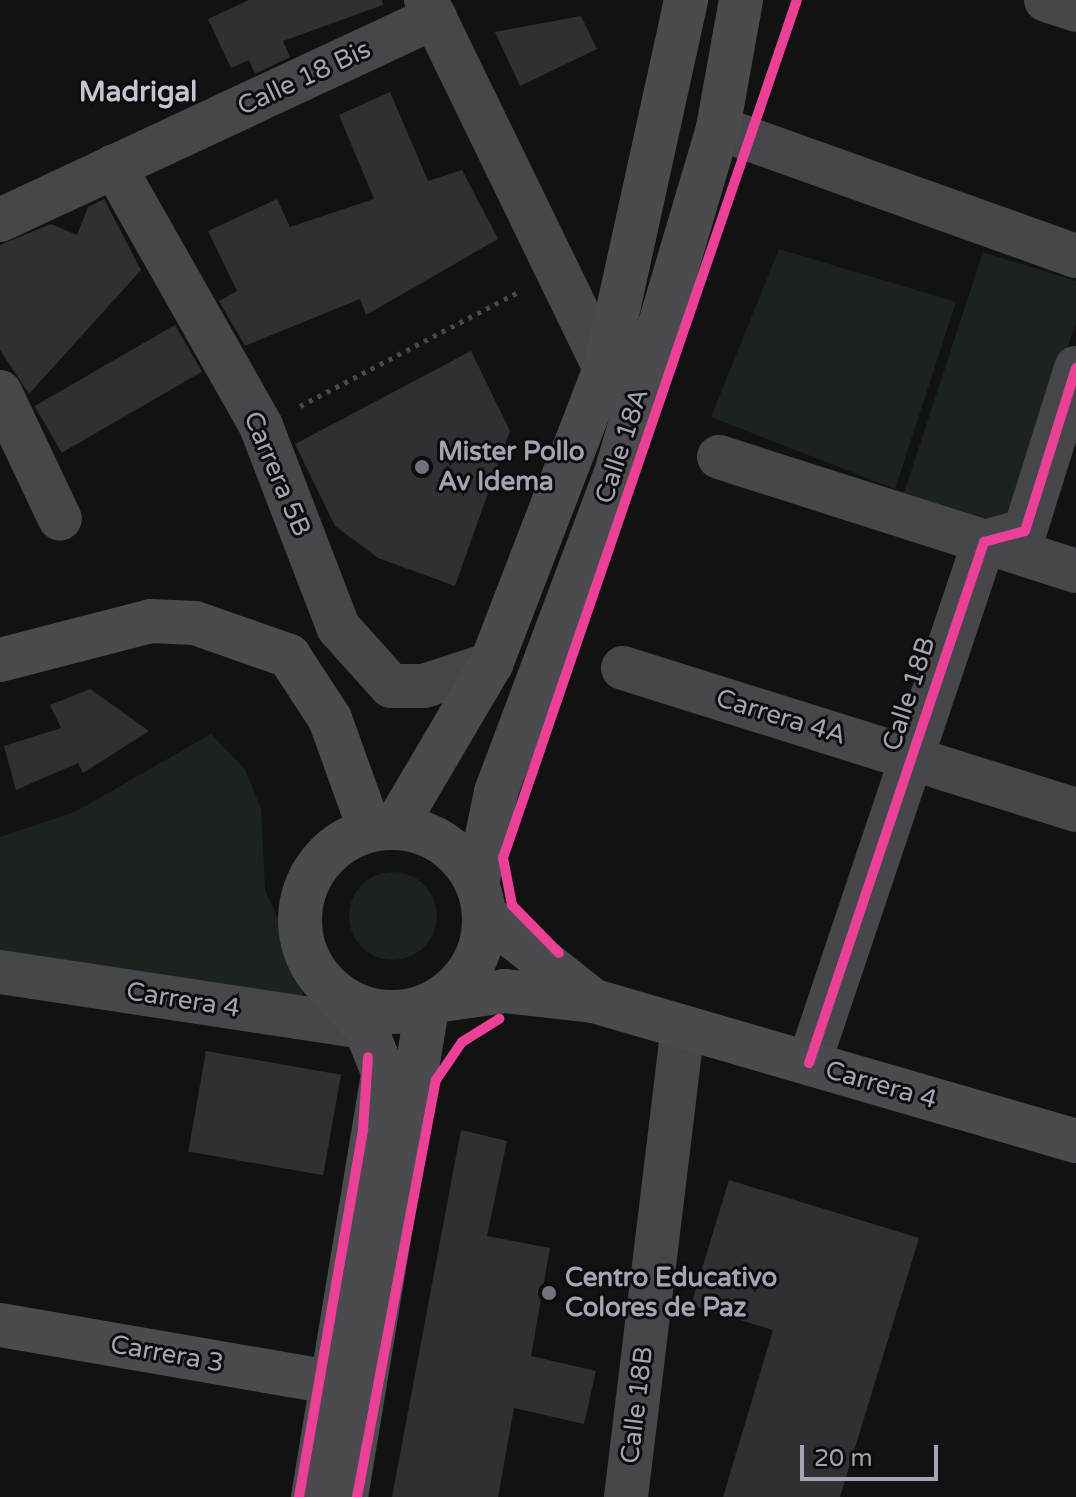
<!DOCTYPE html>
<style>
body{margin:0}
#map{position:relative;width:1076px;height:1497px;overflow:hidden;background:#121213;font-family:"Varela Round",sans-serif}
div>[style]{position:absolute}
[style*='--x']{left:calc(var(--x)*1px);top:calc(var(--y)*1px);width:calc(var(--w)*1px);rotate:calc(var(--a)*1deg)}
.green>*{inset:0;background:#1c231e}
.round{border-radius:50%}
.building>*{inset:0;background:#303032;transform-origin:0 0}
.path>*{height:5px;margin-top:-2.5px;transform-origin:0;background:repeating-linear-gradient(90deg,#48484d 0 4px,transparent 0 10px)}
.street>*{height:44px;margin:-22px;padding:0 22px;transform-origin:22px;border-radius:22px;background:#47474b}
.secondary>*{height:44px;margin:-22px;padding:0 22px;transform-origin:22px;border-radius:22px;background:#4b4b4f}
.secondary>.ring{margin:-22px;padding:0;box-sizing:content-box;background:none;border:44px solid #4b4b4f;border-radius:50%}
.cycleway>*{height:10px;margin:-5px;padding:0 5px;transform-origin:5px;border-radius:5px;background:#ea4096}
.dots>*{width:22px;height:22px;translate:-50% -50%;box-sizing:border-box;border:4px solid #0d0d0e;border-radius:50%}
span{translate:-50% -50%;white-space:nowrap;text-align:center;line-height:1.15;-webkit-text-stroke:6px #0d0d0e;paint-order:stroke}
.street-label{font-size:26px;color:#a3a5b4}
.poi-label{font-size:26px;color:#a3a5b4;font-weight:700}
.left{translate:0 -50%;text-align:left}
.neighbourhood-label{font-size:28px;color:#c4c5d0;font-weight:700}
.scale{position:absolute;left:800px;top:1445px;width:138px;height:36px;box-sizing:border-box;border:4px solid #a3a5b4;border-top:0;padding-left:10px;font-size:24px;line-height:28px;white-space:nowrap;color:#a3a5b4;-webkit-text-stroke:6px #0d0d0e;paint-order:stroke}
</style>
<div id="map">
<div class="green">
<i style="clip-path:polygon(779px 249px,956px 302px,895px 489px,711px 417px)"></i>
<i style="clip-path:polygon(983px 252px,1076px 281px,1076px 323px,1003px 537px,904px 493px)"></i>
<i style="clip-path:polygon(211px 734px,245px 769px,261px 809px,265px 890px,306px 981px,299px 1010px,0 957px,0 837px,75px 812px)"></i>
<i class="round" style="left:349px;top:872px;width:88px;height:88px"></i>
</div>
<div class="building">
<i style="clip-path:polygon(249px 0,382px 0,383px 5px,283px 41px,290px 57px,255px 74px,249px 60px,231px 68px,208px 19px)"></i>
<i style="clip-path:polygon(581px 16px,597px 49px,520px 86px,495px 32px)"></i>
<i style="clip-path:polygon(390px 92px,428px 181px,462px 170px,498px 239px,366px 315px,360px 299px,245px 346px,219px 301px,237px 291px,208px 231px,277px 199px,290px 227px,374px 199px,339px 115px)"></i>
<i style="clip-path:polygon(104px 199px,141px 270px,29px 394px,0 350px,0 245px,51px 224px,77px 235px,88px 207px)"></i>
<i style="left:175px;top:325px;width:54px;height:162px;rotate:60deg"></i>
<i style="clip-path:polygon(471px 351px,510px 431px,455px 586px,378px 558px,335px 526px,295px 444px)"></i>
<i style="clip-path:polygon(90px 689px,149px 731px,83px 773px,78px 763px,16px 790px,4px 746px,61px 728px,50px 705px)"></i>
<i style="left:206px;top:1051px;width:137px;height:102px;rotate:10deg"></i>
<i style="clip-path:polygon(461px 1130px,507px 1141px,487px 1236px,550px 1248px,531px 1356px,596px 1371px,584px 1424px,514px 1408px,498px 1497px,392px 1497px)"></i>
<i style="clip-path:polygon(729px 1180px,919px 1238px,840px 1497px,723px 1497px,773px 1330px,691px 1305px)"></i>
</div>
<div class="path">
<i style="--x:300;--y:406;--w:246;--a:-27.6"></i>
</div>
<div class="street">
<i style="--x:426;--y:0;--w:410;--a:64.1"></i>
<i style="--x:1046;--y:0;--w:32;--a:18"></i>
<i style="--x:718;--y:128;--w:380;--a:19.7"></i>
<i style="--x:114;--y:166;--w:299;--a:60.5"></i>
<i style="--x:261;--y:426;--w:215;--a:69"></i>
<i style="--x:338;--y:627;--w:79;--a:48.1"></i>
<i style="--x:391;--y:686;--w:33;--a:0"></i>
<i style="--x:424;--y:686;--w:71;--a:-18.2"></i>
<i style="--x:0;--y:220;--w:480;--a:-25"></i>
<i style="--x:0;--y:392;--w:140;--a:64.7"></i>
<i style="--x:719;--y:457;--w:375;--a:17.7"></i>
<i style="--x:623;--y:668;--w:475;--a:17.4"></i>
<i style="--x:0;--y:972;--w:369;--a:8.6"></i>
<i style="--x:809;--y:1063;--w:550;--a:-71.43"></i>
<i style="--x:984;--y:542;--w:42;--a:-15"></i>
<i style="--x:1025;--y:531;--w:171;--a:-72.6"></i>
<i style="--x:626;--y:1497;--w:473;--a:-83.1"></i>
</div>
<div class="secondary">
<i style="--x:0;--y:660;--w:156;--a:-14.5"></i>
<i style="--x:151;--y:621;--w:44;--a:2.6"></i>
<i style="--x:195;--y:623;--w:100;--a:19.3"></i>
<i style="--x:289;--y:656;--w:75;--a:56.9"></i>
<i style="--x:330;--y:719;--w:118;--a:70.2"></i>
<i style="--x:395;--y:827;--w:189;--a:-59.5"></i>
<i style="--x:491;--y:664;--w:316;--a:-68.9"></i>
<i style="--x:605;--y:369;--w:378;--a:-77.6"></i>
<i class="ring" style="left:300px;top:828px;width:140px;height:140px"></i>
<i style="--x:477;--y:884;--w:94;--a:-78.3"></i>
<i style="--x:496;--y:792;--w:338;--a:-69.4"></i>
<i style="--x:615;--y:476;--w:363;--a:-73.5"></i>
<i style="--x:718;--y:128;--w:130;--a:-79.8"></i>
<i style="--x:485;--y:915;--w:139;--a:38.3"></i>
<i style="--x:442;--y:1000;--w:64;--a:-8.1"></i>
<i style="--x:505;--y:991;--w:90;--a:6.4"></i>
<i style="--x:594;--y:1001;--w:502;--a:16.2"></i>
<i style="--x:0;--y:1325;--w:340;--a:9.8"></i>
<i style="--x:313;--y:1497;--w:431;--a:-80.6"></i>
<i style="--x:383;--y:1072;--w:48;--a:-111.8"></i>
<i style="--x:365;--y:1027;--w:40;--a:-132"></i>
<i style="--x:346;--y:1497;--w:497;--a:-80.6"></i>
</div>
<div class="cycleway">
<i style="--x:559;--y:953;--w:67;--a:-134.4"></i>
<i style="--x:512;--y:905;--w:48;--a:-100.8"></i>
<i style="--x:503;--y:858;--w:907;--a:-71.09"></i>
<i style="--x:809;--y:1063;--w:550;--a:-71.43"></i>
<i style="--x:984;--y:542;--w:42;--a:-15"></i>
<i style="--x:1025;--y:531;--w:171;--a:-72.6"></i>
<i style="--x:299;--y:1497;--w:374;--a:-80.1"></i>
<i style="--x:363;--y:1129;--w:72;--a:-86"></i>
<i style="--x:357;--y:1497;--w:424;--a:-79.3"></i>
<i style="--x:436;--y:1080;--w:46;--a:-55.6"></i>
<i style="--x:462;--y:1042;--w:44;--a:-31.9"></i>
</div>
<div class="dots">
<i style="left:422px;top:467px;background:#70727c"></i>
<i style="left:549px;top:1293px;background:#70727c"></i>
</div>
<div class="street-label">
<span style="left:304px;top:78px;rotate:-25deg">Calle 18 Bis</span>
<span style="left:622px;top:446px;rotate:-72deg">Calle 18A</span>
<span style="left:277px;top:474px;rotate:67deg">Carrera 5B</span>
<span style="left:909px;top:694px;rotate:-72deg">Calle 18B</span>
<span style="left:781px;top:717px;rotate:17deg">Carrera 4A</span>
<span style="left:183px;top:1000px;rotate:9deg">Carrera 4</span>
<span style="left:881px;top:1085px;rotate:16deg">Carrera 4</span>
<span style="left:167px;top:1354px;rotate:10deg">Carrera 3</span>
<span style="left:637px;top:1405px;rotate:-83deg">Calle 18B</span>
</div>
<div class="poi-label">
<span class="left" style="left:438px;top:467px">Mister Pollo<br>Av Idema</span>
<span class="left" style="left:565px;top:1293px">Centro Educativo<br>Colores de Paz</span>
</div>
<div class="neighbourhood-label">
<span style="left:138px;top:92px">Madrigal</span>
</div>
<div class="scale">20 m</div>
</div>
